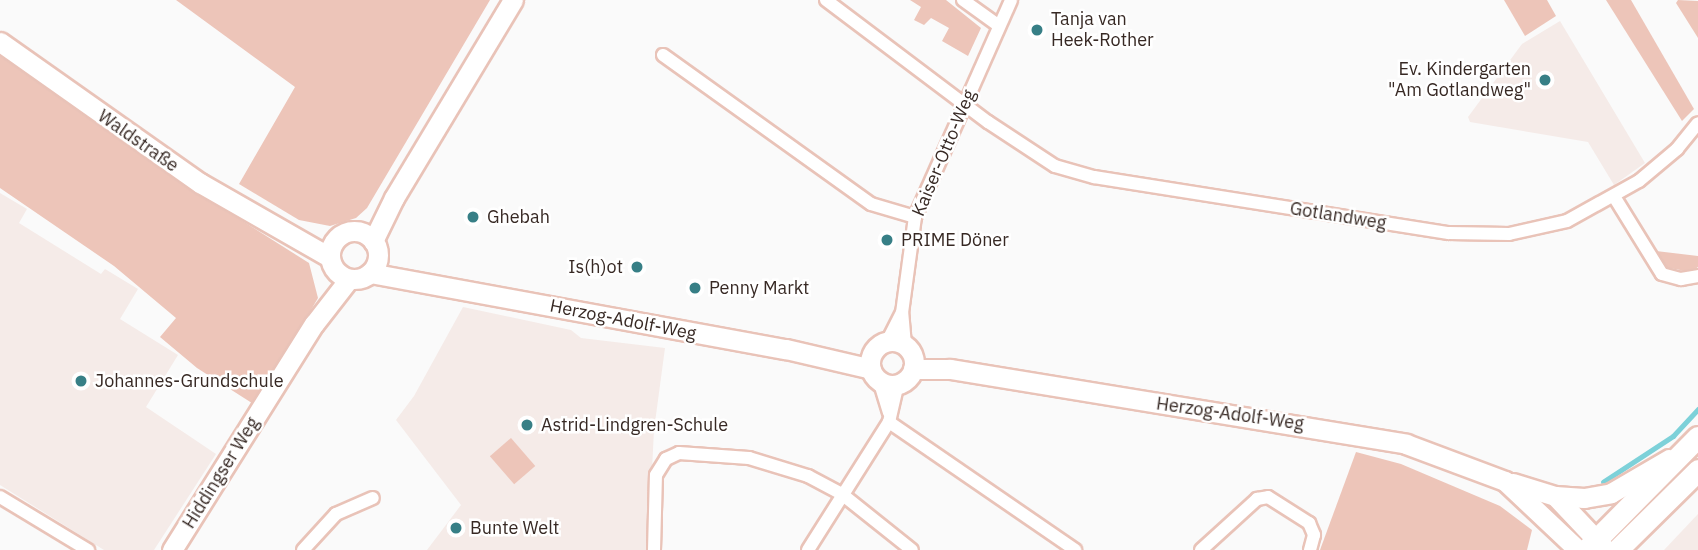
<!DOCTYPE html>
<meta charset="utf-8">
<style>
body{margin:0}
#map{position:relative;width:1698px;height:550px;overflow:hidden;background:#fafafa;font-family:"IBM Plex Sans",sans-serif}
div>[style]{position:absolute}
[style*='--x']{left:calc(var(--x)*1px);top:calc(var(--y)*1px);width:calc(var(--w)*1px);rotate:calc(var(--a)*1deg)}
.built>*{inset:0;background:#f5ebe8}
.green>*{inset:0;background:#edc5b9;transform-origin:0 0}
.stream>*{height:4.5px;margin:-2.25px;padding:0 2.25px;transform-origin:2.25px;border-radius:2.25px;background:#7dd1d9}
.roads{filter:drop-shadow(2px 0 #e9c3b8) drop-shadow(-2px 0 #e9c3b8) drop-shadow(0 2px #e9c3b8) drop-shadow(0 -2px #e9c3b8)}
.street>*{height:12px;margin:-6px;padding:0 6px;transform-origin:6px;border-radius:6px;background:#fff}
.secondary>*{height:19px;margin:-9.5px;padding:0 9.5px;transform-origin:9.5px;border-radius:9.5px;background:#fff}
.secondary>.ring{margin:-9.5px;padding:0;box-sizing:content-box;background:none;border:19px solid #fff;border-radius:50%}
.primary>*{height:21px;margin:-10.5px;padding:0 10.5px;transform-origin:10.5px;border-radius:10.5px;background:#fff}
.dots>*{width:19px;height:19px;translate:-50% -50%;box-sizing:border-box;border:4px solid #fff;border-radius:50%}
span{translate:-50% -50%;white-space:nowrap;text-align:center;line-height:1.15;-webkit-text-stroke:5px #fff;paint-order:stroke}
.poi-label{font-size:18px;color:#372924}
.left{translate:0 -50%;text-align:left}
.right{translate:-100% -50%;text-align:right}
.street-label{font-size:18px;color:#372924}
</style>
<div id="map">
<div class="built">
<i style="clip-path:polygon(1560px 21px,1645px 163px,1614px 185px,1588px 142px,1470px 122px,1468px 117px,1522px 44px)"></i>
<i style="clip-path:polygon(0 193px,27px 209px,19px 223px,101px 274px,105px 269px,138px 289px,120px 319px,178px 355px,146px 407px,216px 454px,154px 550px,104px 550px,0 485px)"></i>
<i style="clip-path:polygon(463px 307px,571px 330px,581px 338px,665px 348px,654px 430px,648px 550px,427px 550px,461px 505px,396px 420px,414px 396px)"></i>
<i style="clip-path:polygon(1698px 514px,1698px 550px,1664px 550px)"></i>
</div>
<div class="green">
<i style="clip-path:polygon(176px 0,490px 0,367px 208px,356px 218px,330px 226px,299px 220px,239px 184px,295px 87px)"></i>
<i style="clip-path:polygon(910px 0,946px 0,981px 28px,968px 56px,942px 41px,949px 28px,931px 18px,924px 25px,914px 20px,921px 7px)"></i>
<i style="clip-path:polygon(1504px 0,1547px 0,1556px 16px,1525px 36px)"></i>
<i style="clip-path:polygon(1606px 0,1631px 0,1694px 109px,1682px 121px)"></i>
<i style="clip-path:polygon(1678px 0,1698px 1px,1698px 38px,1676px 3px)"></i>
<i style="clip-path:polygon(0 56px,168px 174px,309px 263px,318px 298px,255px 405px,197px 368px,160px 337px,176px 318px,114px 266px,0 188px)"></i>
<i style="clip-path:polygon(1656px 251px,1698px 256px,1698px 267px,1691px 272px,1664px 267px)"></i>
<i style="left:511px;top:438px;width:37px;height:28px;rotate:49deg"></i>
<i style="clip-path:polygon(1356px 452px,1401px 464px,1500px 506px,1532px 530px,1527px 550px,1320px 550px)"></i>
</div>
<div class="stream">
<i style="--x:1603;--y:482;--w:84;--a:-33.3"></i>
<i style="--x:1673;--y:436;--w:37;--a:-47"></i>
</div>
<div class="roads">
<div class="street">
<i style="--x:826;--y:0;--w:203;--a:37"></i>
<i style="--x:988;--y:122;--w:80;--a:33.3"></i>
<i style="--x:1055;--y:166;--w:41;--a:15.8"></i>
<i style="--x:1094;--y:177;--w:359;--a:9"></i>
<i style="--x:1449;--y:233;--w:60;--a:1"></i>
<i style="--x:1509;--y:234;--w:59;--a:-12.6"></i>
<i style="--x:1567;--y:221;--w:82;--a:-29.1"></i>
<i style="--x:1639;--y:181;--w:50;--a:-40.1"></i>
<i style="--x:1677;--y:149;--w:33;--a:-51"></i>
<i style="--x:963;--y:0;--w:44;--a:35.8"></i>
<i style="--x:663;--y:55;--w:256;--a:35.6"></i>
<i style="--x:871;--y:204;--w:46;--a:16.5"></i>
<i style="--x:1615;--y:198;--w:89;--a:58.3"></i>
<i style="--x:1662;--y:274;--w:20;--a:15"></i>
<i style="--x:1681;--y:279;--w:17;--a:-10"></i>
<i style="--x:887;--y:342;--w:33;--a:-63"></i>
<i style="--x:905;--y:345;--w:32;--a:-95"></i>
<i style="--x:902;--y:313;--w:97;--a:-82.3"></i>
<i style="--x:915;--y:217;--w:237;--a:-66.1"></i>
<i style="--x:879;--y:380;--w:34;--a:73"></i>
<i style="--x:889;--y:422;--w:226;--a:34.5"></i>
<i style="--x:0;--y:497;--w:103;--a:31.1"></i>
<i style="--x:303;--y:550;--w:49;--a:-47.5"></i>
<i style="--x:336;--y:514;--w:40;--a:-23.4"></i>
<i style="--x:654;--y:550;--w:75;--a:-88.5"></i>
<i style="--x:656;--y:475;--w:19;--a:-58"></i>
<i style="--x:666;--y:459;--w:14;--a:-25"></i>
<i style="--x:679;--y:453;--w:70;--a:4.1"></i>
<i style="--x:749;--y:458;--w:62;--a:17"></i>
<i style="--x:808;--y:476;--w:40;--a:28"></i>
<i style="--x:843;--y:495;--w:88;--a:38.6"></i>
<i style="--x:808;--y:550;--w:151;--a:-57.7"></i>
<i style="--x:889;--y:422;--w:39;--a:-77"></i>
<i style="--x:1201;--y:550;--w:76;--a:-42.3"></i>
<i style="--x:1257;--y:499;--w:11;--a:-10"></i>
<i style="--x:1268;--y:497;--w:49;--a:32.4"></i>
<i style="--x:1309;--y:523;--w:13;--a:67"></i>
<i style="--x:1314;--y:535;--w:16;--a:105"></i>
</div>
<div class="secondary">
<i style="--x:0;--y:42;--w:245;--a:35.2"></i>
<i style="--x:200;--y:183;--w:149;--a:29.8"></i>
<i class="ring" style="left:330px;top:231px;width:29px;height:29px"></i>
<i style="--x:373;--y:241;--w:48;--a:-64"></i>
<i style="--x:394;--y:198;--w:231;--a:-59"></i>
<i style="--x:370;--y:273;--w:423;--a:10.4"></i>
<i style="--x:786;--y:349;--w:87;--a:13.2"></i>
<i class="ring" style="left:870px;top:341px;width:25px;height:25px"></i>
<i style="--x:913;--y:369;--w:37;--a:0"></i>
<i style="--x:950;--y:369;--w:462;--a:9.3"></i>
<i style="--x:1406;--y:444;--w:106;--a:20.5"></i>
<i style="--x:1505;--y:481;--w:100;--a:43.4"></i>
<i style="--x:1513;--y:483;--w:44;--a:17.2"></i>
<i style="--x:1555;--y:496;--w:74;--a:46.6"></i>
<i style="--x:1555;--y:496;--w:29;--a:4"></i>
<i style="--x:1584;--y:498;--w:27;--a:-10"></i>
<i style="--x:1611;--y:493;--w:67;--a:-30.4"></i>
<i style="--x:172;--y:550;--w:267;--a:-57.9"></i>
<i style="--x:314;--y:324;--w:57;--a:-52.1"></i>
</div>
<div class="primary">
<i style="--x:1586;--y:550;--w:159;--a:-45.3"></i>
<i style="--x:1617;--y:550;--w:114;--a:-44.6"></i>
</div>
</div>
<div class="dots">
<i style="left:1037px;top:30px;background:#377f86"></i>
<i style="left:1545px;top:80px;background:#377f86"></i>
<i style="left:473px;top:217px;background:#377f86"></i>
<i style="left:887px;top:240px;background:#377f86"></i>
<i style="left:637px;top:267px;background:#377f86"></i>
<i style="left:695px;top:288px;background:#377f86"></i>
<i style="left:81px;top:381px;background:#377f86"></i>
<i style="left:527px;top:425px;background:#377f86"></i>
<i style="left:456px;top:528px;background:#377f86"></i>
</div>
<div class="poi-label">
<span class="left" style="left:1051px;top:30px">Tanja van<br>Heek-Rother</span>
<span class="right" style="left:1531px;top:80px">Ev. Kindergarten<br>"Am Gotlandweg"</span>
<span class="left" style="left:487px;top:217px">Ghebah</span>
<span class="left" style="left:901px;top:240px">PRIME Döner</span>
<span class="right" style="left:623px;top:267px">Is(h)ot</span>
<span class="left" style="left:709px;top:288px">Penny Markt</span>
<span class="left" style="left:95px;top:381px">Johannes-Grundschule</span>
<span class="left" style="left:541px;top:425px">Astrid-Lindgren-Schule</span>
<span class="left" style="left:470px;top:528px">Bunte Welt</span>
</div>
<div class="street-label">
<span style="left:138px;top:141px;rotate:35deg">Waldstraße</span>
<span style="left:944px;top:153px;rotate:-67deg">Kaiser-Otto-Weg</span>
<span style="left:1338px;top:216px;rotate:9deg">Gotlandweg</span>
<span style="left:623px;top:320px;rotate:11deg">Herzog-Adolf-Weg</span>
<span style="left:1230px;top:414px;rotate:8deg">Herzog-Adolf-Weg</span>
<span style="left:221px;top:473px;rotate:-58deg">Hiddingser Weg</span>
</div>
</div>
